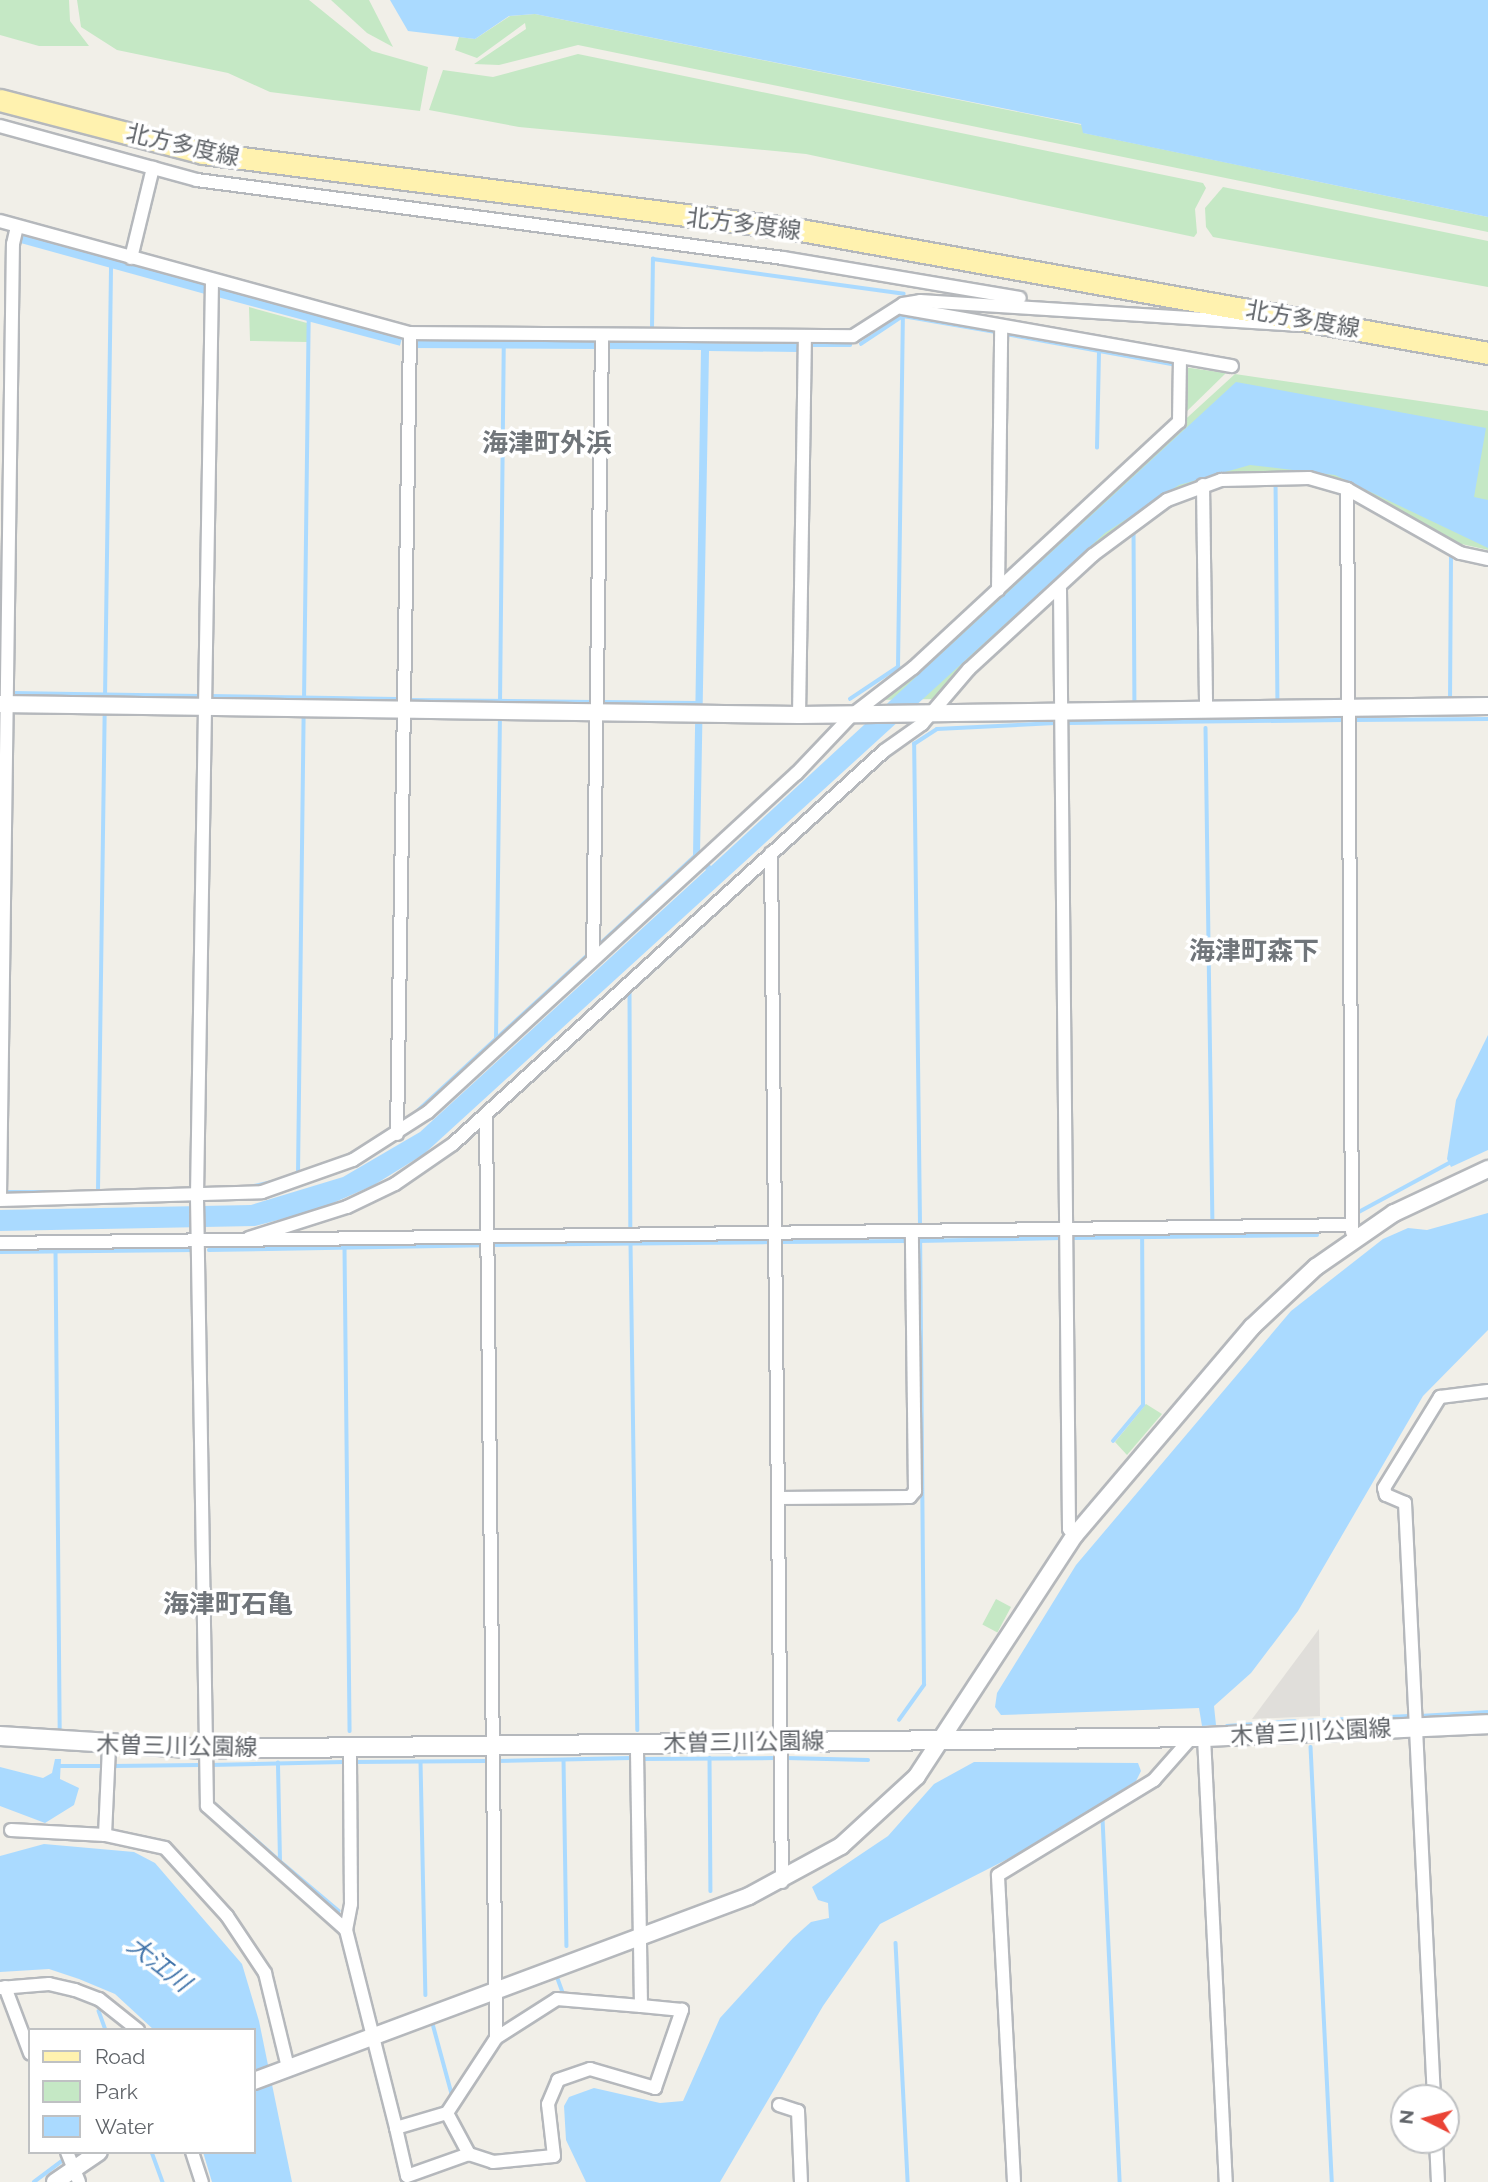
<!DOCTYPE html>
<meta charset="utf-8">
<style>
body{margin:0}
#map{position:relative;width:1488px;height:2182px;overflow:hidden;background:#f1efe8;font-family:Raleway,"Noto Sans JP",sans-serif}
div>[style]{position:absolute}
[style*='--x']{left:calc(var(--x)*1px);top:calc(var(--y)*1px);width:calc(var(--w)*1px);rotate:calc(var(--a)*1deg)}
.industrial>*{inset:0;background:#e0deda}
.green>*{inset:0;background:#c5e8c5;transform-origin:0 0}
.water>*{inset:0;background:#aadaff;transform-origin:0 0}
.stream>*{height:3.5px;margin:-1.75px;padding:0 1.75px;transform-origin:1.75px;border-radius:1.75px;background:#aadaff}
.roads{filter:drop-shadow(2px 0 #b5b8bc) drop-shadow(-2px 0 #b5b8bc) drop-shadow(0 2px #b5b8bc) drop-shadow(0 -2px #b5b8bc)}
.minor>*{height:12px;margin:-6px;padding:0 6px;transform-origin:6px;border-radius:6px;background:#fff}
.tertiary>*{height:16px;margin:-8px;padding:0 8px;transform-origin:8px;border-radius:8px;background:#fff}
.secondary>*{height:18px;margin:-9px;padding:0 9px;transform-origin:9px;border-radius:9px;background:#fff}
.primary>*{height:21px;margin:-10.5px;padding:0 10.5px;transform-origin:10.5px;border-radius:10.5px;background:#fff2af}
span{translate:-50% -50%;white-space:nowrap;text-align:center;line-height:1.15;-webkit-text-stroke:7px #fff;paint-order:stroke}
.street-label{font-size:23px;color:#5f6368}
.water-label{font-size:24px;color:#4174aa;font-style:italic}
.quarter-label{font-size:26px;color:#70757a;font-weight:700}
.legend{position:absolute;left:28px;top:2028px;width:228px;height:126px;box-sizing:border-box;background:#fff;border:2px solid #bfc1c3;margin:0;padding:9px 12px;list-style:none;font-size:21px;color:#5f6368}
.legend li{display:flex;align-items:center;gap:14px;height:35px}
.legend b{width:35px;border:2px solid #bfc1c3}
.north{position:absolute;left:1390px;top:2084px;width:70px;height:70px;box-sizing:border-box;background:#fff;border:2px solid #bfc1c3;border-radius:50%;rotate:276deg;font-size:19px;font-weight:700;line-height:28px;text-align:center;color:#5f6368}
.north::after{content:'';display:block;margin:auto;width:24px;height:32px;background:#ea4335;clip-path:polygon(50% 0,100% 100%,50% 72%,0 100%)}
</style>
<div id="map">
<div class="industrial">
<i style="clip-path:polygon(1319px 1629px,1320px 1716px,1252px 1719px)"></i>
</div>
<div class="green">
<i style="clip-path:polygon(0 0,69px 0,70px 21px,89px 46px,39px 46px,0 35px)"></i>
<i style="clip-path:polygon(77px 0,309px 0,372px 51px,428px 67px,420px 111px,270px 92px,228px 73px,117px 50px,81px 27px)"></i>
<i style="clip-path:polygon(331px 0,369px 0,393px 47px,367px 33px)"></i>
<i style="clip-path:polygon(535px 14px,1082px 125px,1084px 133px,1488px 217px,1488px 232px,578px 45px,499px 65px,474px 64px,526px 29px,525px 23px,477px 58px,455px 50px,459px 37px,475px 39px,510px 16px)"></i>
<i style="clip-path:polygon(578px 54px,1203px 183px,1206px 188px,1195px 209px,1197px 233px,1194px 237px,806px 154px,519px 127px,429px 110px,443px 70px,493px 77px)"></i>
<i style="clip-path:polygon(1223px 187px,1488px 241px,1488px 287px,1213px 237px,1206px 227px,1205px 208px)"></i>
<i style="clip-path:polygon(249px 307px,307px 323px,307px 342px,250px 341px)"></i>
<i style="clip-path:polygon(1183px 367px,1226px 373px,1183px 415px)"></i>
<i style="clip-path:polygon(1235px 374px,1488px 411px,1488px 550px,1457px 543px,1346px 484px,1282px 472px,1216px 476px,1170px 493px,1130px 518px,936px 699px,878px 700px)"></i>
<i style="clip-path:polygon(1146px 1404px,1162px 1414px,1127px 1455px,1115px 1442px)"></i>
<i style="left:996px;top:1599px;width:17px;height:29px;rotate:28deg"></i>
</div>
<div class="water">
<i style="clip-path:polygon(390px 0,1488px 0,1488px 217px,1083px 133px,1081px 124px,535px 14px,509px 16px,475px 39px,408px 31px)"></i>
<i style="clip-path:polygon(21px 235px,206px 284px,205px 294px,17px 242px)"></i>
<i style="left:219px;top:287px;width:190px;height:10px;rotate:15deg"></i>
<i style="clip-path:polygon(414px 340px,597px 342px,599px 349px,411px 348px)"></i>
<i style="clip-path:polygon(608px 342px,799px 344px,797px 352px,709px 351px,700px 855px,711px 866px,1236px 382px,1486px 428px,1474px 497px,1488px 500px,1488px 548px,1335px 475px,1250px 465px,1179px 485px,1105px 533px,424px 1154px,374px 1185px,317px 1210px,255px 1226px,0 1231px,0 1210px,251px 1205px,343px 1177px,420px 1132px,706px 870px,693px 856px,701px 350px,606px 349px)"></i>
<i style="clip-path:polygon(1488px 1035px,1488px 1150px,1451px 1167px,1447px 1159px,1456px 1100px)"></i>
<i style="clip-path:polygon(1488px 1213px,1488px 1330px,1423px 1396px,1298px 1611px,1251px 1673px,1214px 1706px,1216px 1725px,1202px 1726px,1199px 1708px,1001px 1715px,995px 1707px,997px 1693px,1076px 1565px,1291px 1311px,1383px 1239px,1408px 1228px,1427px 1230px)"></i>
<i style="clip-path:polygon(55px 1759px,61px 1759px,60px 1779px,79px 1788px,74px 1805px,45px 1823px,0 1806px,0 1767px,43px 1778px,52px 1773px)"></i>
<i style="clip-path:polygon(974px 1762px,1138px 1763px,1141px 1771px,1136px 1781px,1047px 1839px,880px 1924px,823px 2006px,720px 2182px,586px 2182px,566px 2140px,564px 2106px,569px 2097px,594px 2088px,660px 2103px,683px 2101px,720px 2018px,793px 1938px,811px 1922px,829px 1918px,828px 1903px,818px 1900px,812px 1887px,888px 1836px,934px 1784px)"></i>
<i style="clip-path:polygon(44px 1844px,134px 1852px,155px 1863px,242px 1964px,259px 2021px,292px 2182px,212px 2182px,203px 2152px,254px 2152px,254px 2030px,154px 2030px,115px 1994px,79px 1979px,49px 1969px,0 1972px,0 1856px)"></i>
</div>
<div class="stream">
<i style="--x:652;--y:328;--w:69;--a:-89.2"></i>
<i style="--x:653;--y:259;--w:253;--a:7.9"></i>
<i style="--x:1006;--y:334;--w:168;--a:10.3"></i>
<i style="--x:861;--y:344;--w:50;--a:-33.7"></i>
<i style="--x:903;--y:316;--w:94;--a:9.8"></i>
<i style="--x:811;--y:345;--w:39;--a:0"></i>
<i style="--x:1097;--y:448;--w:97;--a:-88.8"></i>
<i style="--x:1276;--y:480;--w:222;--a:89.5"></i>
<i style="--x:1134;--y:529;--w:176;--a:89.7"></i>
<i style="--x:12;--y:693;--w:187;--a:0.9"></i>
<i style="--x:210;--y:696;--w:186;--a:0.9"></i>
<i style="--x:105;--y:699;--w:434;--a:-89.2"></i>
<i style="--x:850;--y:699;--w:58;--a:-33.7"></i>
<i style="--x:898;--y:667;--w:351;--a:-89.2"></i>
<i style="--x:408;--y:700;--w:184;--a:0.6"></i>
<i style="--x:1450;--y:701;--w:144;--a:-89.6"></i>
<i style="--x:304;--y:702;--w:384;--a:-89.3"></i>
<i style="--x:602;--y:702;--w:96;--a:0.6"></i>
<i style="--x:500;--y:704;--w:358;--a:-89.4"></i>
<i style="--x:1354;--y:720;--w:134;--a:-0.4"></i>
<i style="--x:1068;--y:723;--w:275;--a:-0.6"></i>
<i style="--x:1206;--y:728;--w:494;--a:89.2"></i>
<i style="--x:600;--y:944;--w:129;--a:-42.8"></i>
<i style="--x:636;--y:986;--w:89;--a:-42.3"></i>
<i style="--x:630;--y:991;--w:237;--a:89.8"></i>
<i style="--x:496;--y:1040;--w:322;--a:-89.3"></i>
<i style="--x:412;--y:1116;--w:239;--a:-42.5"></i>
<i style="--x:298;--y:1175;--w:460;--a:-89.3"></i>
<i style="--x:250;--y:1187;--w:28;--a:-13"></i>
<i style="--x:98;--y:1191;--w:478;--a:-89.2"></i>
<i style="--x:6;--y:1192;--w:72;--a:0"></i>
<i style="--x:1357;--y:1213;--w:107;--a:-28.5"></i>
<i style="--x:920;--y:1224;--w:480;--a:-90.7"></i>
<i style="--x:914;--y:744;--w:27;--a:-33"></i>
<i style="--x:937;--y:729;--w:118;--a:-2.9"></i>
<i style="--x:1074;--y:1238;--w:243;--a:-0.7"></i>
<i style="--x:918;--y:1241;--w:143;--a:-1.2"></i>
<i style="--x:780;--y:1242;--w:126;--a:-0.5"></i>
<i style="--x:631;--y:1243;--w:487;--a:89.2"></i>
<i style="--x:492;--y:1245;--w:278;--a:-0.6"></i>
<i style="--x:345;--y:1248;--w:483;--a:89.4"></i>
<i style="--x:209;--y:1250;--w:274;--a:-1"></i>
<i style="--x:56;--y:1251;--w:477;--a:89.5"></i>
<i style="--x:0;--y:1252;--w:194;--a:-0.6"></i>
<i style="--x:1113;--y:1441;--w:47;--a:-50.2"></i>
<i style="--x:1143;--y:1405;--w:168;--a:-90.3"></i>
<i style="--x:1420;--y:1716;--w:68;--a:-3.4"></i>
<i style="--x:899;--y:1720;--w:43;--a:-54.5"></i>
<i style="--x:924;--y:1685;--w:444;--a:-90.5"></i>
<i style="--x:1306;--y:1721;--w:103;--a:-2.8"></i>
<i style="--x:1227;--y:1726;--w:68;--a:-4.2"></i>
<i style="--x:1311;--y:1747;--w:436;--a:87.2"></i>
<i style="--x:710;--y:1758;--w:133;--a:89.6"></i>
<i style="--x:786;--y:1758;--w:82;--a:1.4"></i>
<i style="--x:641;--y:1759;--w:134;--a:-0.4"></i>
<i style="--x:564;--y:1760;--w:186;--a:89.1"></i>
<i style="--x:497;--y:1761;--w:134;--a:-1.3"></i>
<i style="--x:355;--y:1762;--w:131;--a:-0.4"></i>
<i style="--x:421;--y:1762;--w:233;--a:88.8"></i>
<i style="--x:210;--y:1765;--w:133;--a:-1.3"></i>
<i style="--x:58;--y:1766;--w:45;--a:0"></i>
<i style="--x:114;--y:1766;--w:85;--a:-0.7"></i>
<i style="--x:215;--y:1804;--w:86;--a:41.2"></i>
<i style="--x:280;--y:1861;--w:98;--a:-91.2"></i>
<i style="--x:1103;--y:1819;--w:363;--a:87.3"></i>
<i style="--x:280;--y:1861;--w:77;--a:40.3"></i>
<i style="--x:896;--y:1943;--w:239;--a:87.1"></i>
<i style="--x:557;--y:1976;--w:20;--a:70"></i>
<i style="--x:99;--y:2011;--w:20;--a:70"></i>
<i style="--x:433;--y:2024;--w:73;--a:74.8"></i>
<i style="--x:152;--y:2152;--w:32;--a:70"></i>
<i style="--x:34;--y:2182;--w:40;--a:-37"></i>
</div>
<div class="roads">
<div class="minor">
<i style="--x:0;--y:126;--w:204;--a:15.3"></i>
<i style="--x:197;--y:180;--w:591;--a:7.58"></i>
<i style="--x:783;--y:258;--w:240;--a:9.6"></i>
<i style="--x:0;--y:221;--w:425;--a:15.3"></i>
<i style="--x:410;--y:333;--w:443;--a:0.4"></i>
<i style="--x:853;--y:336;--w:59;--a:-32.6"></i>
<i style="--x:903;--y:304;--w:17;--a:-10"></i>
<i style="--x:920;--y:301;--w:381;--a:3.6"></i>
<i style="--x:131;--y:258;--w:93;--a:-76.3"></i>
<i style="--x:212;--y:281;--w:917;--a:90.94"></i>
<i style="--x:197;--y:1198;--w:608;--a:89.06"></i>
<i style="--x:207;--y:1806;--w:186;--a:41.7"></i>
<i style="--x:346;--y:1930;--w:204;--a:75.8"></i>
<i style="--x:396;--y:2128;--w:53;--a:-16.4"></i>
<i style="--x:447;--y:2113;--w:90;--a:-56.8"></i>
<i style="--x:496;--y:2038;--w:72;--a:-32.6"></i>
<i style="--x:557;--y:1999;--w:84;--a:4.8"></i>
<i style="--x:641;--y:2006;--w:262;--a:-90.9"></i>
<i style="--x:902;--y:308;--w:335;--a:10"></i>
<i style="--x:1203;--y:485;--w:225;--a:89.2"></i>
<i style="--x:1347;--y:489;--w:743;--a:89.61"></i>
<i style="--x:1060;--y:589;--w:940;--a:89.45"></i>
<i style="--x:1069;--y:1529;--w:8;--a:45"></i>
<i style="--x:998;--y:590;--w:263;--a:-89.3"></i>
<i style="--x:799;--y:715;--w:379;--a:-89.1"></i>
<i style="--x:771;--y:853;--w:1029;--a:89.39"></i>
<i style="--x:593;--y:959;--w:623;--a:-89.17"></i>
<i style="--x:486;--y:1116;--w:922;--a:89.38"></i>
<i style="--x:397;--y:1134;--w:801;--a:-89.07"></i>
<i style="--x:0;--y:1196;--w:952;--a:-89.22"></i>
<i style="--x:13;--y:244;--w:18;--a:-77"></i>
<i style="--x:0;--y:1200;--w:262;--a:-1.7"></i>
<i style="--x:262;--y:1192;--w:96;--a:-19.4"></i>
<i style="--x:353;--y:1160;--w:89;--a:-32.6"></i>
<i style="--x:428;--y:1112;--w:500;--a:-42.6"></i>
<i style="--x:796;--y:774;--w:83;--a:-46.5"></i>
<i style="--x:853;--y:714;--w:76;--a:-37.5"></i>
<i style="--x:913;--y:668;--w:362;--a:-42.8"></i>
<i style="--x:1179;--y:422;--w:63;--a:-89.1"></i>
<i style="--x:249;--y:1238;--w:103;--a:-17.6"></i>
<i style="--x:347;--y:1207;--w:53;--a:-25.6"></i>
<i style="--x:395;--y:1184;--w:70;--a:-34.6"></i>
<i style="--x:453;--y:1144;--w:583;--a:-42.36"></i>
<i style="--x:884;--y:751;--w:47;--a:-35.4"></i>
<i style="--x:922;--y:724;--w:72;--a:-49.5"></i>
<i style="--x:969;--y:669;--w:168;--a:-42.6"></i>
<i style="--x:1093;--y:555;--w:92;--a:-36.6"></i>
<i style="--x:1167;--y:500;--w:58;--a:-20.3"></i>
<i style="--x:1221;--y:480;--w:88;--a:-1.3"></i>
<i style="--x:1309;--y:478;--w:40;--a:16"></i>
<i style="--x:1347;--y:489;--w:130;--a:29.5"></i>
<i style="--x:1460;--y:553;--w:29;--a:12"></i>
<i style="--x:0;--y:1243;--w:1352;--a:-0.76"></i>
<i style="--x:778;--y:1498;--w:132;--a:-0.4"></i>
<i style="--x:910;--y:1497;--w:8;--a:-50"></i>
<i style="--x:915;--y:1491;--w:259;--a:-90.7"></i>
<i style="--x:1204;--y:1737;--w:446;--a:87.2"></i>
<i style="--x:109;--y:1747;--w:88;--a:92.6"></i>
<i style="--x:105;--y:1835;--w:61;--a:12.2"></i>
<i style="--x:165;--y:1848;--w:92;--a:47.6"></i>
<i style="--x:227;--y:1916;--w:69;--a:56.3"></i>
<i style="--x:265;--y:1973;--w:97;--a:76.3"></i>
<i style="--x:11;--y:1830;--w:94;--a:3"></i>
<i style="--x:346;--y:1930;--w:26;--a:-79"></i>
<i style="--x:351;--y:1904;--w:157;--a:-90.4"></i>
<i style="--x:5;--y:1987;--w:71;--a:69.3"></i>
<i style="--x:0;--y:1988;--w:49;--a:-4.7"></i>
<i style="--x:49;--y:1984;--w:27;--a:13"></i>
<i style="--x:75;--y:1990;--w:26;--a:21"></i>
<i style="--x:99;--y:1999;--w:50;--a:38.5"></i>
<i style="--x:1434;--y:2098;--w:596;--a:-92.79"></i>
<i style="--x:1405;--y:1503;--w:21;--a:-157"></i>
<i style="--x:1386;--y:1495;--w:7;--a:-106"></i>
<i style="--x:1384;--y:1488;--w:107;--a:-58.4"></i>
<i style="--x:1440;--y:1397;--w:48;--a:-7.1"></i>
<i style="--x:779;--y:2105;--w:20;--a:18"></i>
<i style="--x:798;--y:2111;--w:71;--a:87.6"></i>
<i style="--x:447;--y:2113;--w:47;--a:61.8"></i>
<i style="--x:469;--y:2154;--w:25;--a:18"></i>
<i style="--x:493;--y:2162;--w:61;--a:-5.6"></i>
<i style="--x:554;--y:2156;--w:52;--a:-96.6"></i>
<i style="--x:548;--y:2104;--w:26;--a:-67"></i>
<i style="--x:558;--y:2080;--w:34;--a:-19"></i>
<i style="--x:590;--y:2069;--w:68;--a:16.3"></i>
<i style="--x:655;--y:2088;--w:83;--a:-70.9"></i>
<i style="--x:682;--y:2010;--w:41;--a:-174.4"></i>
<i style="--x:396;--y:2128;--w:49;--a:77.1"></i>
<i style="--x:407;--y:2176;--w:66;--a:-19.5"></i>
<i style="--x:1436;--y:2140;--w:42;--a:87.3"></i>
<i style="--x:67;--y:2152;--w:32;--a:68"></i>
<i style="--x:192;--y:2152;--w:32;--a:72"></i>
<i style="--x:1014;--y:2182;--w:307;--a:-93"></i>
<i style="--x:998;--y:1875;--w:183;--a:-31.3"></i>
<i style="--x:1154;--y:1780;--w:57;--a:-48.5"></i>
</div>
<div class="tertiary">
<i style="--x:0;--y:704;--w:799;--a:0.79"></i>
<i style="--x:799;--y:715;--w:689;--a:-0.75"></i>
<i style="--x:254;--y:2081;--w:528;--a:-20.49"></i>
<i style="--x:749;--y:1896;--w:105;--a:-28.5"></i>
<i style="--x:841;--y:1846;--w:103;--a:-42.6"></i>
<i style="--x:917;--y:1776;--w:288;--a:-56.8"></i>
<i style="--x:1075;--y:1535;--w:273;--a:-49.6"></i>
<i style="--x:1252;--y:1327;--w:88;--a:-43.2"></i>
<i style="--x:1316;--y:1267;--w:95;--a:-34.7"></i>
<i style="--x:1394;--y:1213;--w:104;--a:-25.1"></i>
<i style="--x:55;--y:2182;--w:53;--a:-34.3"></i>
</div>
<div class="secondary">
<i style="--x:0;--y:1736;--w:206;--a:3.6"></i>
<i style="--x:206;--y:1749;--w:998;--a:-0.69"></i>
<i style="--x:1204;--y:1737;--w:284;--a:-2.6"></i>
</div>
<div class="primary">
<i style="--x:0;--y:100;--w:210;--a:14.6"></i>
<i style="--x:203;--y:153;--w:597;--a:7.32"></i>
<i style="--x:795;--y:229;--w:704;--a:10.14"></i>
</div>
</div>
<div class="street-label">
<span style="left:183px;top:145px;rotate:13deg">北方多度線</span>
<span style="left:744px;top:224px;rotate:7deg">北方多度線</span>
<span style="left:1303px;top:319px;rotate:10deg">北方多度線</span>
<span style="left:1311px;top:1732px;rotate:-3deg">木曽三川公園線</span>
<span style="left:744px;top:1742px;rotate:-1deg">木曽三川公園線</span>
<span style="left:177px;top:1746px;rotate:1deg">木曽三川公園線</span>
</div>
<div class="water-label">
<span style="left:159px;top:1964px;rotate:38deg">大江川</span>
</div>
<div class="quarter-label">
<span style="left:547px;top:444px">海津町外浜</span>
<span style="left:1254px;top:952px">海津町森下</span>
<span style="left:228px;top:1605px">海津町石亀</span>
</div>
<ul class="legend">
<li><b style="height:9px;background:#fff2af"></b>Road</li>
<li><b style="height:19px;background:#c5e8c5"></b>Park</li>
<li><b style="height:19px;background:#aadaff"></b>Water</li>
</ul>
<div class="north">N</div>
</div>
